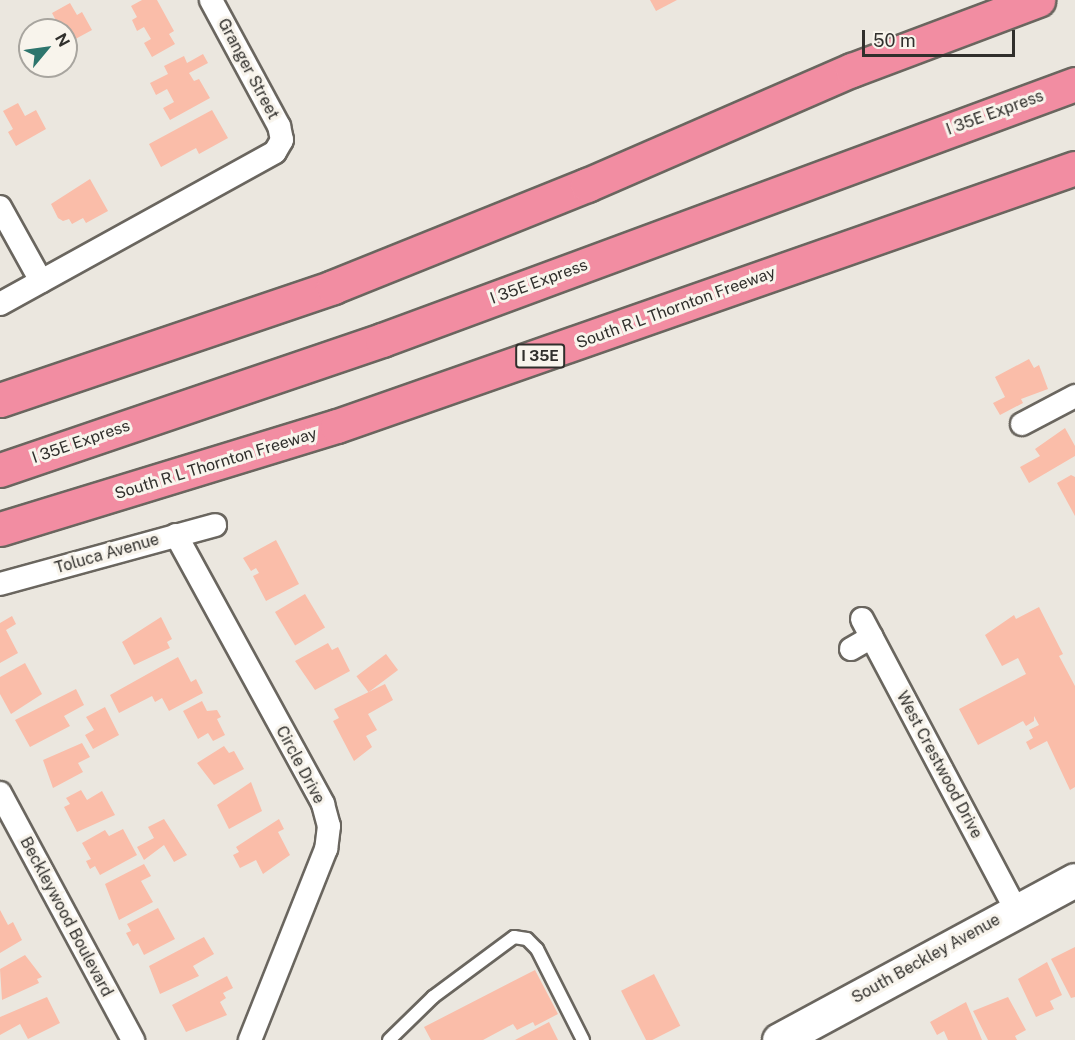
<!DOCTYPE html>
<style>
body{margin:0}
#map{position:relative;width:1075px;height:1040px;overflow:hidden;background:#ebe7df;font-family:"Public Sans",sans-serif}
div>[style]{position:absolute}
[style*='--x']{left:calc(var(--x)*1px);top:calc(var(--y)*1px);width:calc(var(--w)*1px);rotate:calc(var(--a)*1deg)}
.building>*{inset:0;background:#fabda9;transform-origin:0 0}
.roads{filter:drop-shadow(2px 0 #6a665f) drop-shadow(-2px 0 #6a665f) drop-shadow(0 2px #6a665f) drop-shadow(0 -2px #6a665f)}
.lane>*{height:12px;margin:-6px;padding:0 6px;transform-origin:6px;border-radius:6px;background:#fff}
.street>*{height:22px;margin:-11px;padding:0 11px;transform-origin:11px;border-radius:11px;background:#fff}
.secondary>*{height:33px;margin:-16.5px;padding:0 16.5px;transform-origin:16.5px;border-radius:16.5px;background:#fff}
.highway>*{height:33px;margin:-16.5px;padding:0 16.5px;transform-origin:16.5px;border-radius:16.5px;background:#f28da2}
span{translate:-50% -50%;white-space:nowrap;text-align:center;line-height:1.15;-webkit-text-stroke:6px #f8f4ec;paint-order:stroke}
.shield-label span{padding:2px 4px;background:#f8f4ec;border:2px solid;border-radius:4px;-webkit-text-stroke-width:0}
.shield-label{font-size:15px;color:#302f2c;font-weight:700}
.street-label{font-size:16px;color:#302f2c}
.north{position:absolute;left:18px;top:18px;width:60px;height:60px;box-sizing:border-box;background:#f8f4ec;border:2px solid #a8a59f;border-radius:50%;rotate:61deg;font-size:16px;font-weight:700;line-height:24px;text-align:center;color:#302f2c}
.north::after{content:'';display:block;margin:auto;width:21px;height:27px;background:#2d756d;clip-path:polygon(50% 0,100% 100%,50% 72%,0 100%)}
.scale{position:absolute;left:862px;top:30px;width:153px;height:27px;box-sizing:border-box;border:3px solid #302f2c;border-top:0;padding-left:8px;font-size:18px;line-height:21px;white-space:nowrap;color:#302f2c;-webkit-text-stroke:4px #f8f4ec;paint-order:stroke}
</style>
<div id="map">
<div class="building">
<i style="clip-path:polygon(142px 0,157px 0,174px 31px,169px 34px,175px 44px,152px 57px,144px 43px,151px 39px,144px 27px,137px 31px,132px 20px,137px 17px,131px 6px)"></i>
<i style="clip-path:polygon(650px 0,677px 0,656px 11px)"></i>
<i style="clip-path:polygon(70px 3px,77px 15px,82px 12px,92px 30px,68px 43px,66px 30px,61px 30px,52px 13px)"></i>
<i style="clip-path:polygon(203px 54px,208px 63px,189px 73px,194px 81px,199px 79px,210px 98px,170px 120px,163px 108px,174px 102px,167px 89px,156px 95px,150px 83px,168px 74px,164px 66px,184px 56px,187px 63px)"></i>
<i style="clip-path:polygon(18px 103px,25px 116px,36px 110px,46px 129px,16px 146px,8px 132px,13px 129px,3px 111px)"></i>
<i style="clip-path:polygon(212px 110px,228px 138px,199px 154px,196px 148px,161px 167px,149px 144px)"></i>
<i style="clip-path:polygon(90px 179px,108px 211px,86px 223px,83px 218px,72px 224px,69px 219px,63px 221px,58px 218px,51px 204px)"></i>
<i style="clip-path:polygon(1029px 359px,1034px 368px,1039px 365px,1048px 389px,1021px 399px,1023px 403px,1000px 415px,993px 403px,1005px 397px,995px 377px)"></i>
<i style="clip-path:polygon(1065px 428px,1075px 446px,1075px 456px,1029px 483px,1020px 467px,1040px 456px,1035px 449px)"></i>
<i style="clip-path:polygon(1071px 475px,1075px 477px,1075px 516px,1057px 483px)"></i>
<i style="clip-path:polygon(276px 540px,299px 584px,266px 601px,253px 576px,259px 573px,256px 568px,251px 571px,243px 558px)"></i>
<i style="left:305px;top:594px;width:39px;height:35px;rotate:59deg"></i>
<i style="clip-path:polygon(1039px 607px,1063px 654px,1059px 656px,1075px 686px,1075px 787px,1070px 790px,1047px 741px,1030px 750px,1026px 742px,1033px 738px,1029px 730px,1039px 725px,1034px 716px,1034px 721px,1026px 726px,1023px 721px,978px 745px,959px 709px,1026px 674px,1018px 658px,1002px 666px,985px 635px,1014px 615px,1016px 619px)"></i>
<i style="clip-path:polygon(12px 616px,16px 624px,6px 630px,18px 653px,0 663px,0 623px)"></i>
<i style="clip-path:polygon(161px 617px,172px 639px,167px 642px,170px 648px,134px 665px,122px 642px)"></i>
<i style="clip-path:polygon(328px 643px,332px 650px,338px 647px,350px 671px,315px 690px,295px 661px)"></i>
<i style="left:386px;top:654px;width:20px;height:37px;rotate:53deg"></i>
<i style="clip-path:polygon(178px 657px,191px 682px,196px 679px,203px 693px,169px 711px,162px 698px,155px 702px,152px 696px,119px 713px,110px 695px)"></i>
<i style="clip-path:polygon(25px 663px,42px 694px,11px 714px,0 694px,0 677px)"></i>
<i style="clip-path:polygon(385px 684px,393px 700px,368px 714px,377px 730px,366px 736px,372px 747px,354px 761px,333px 721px,339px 718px,334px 709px)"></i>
<i style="clip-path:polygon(76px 689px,84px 705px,64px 716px,70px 726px,30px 747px,15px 720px)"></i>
<i style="clip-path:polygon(202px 701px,207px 711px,217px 710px,221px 717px,217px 719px,225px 735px,213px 741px,208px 733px,198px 739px,183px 711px)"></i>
<i style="clip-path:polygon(105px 707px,119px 735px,93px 749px,85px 735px,94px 730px,86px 717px)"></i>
<i style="clip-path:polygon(82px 743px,90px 757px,78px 763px,83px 772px,53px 788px,43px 760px)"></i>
<i style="clip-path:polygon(224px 746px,229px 753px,234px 751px,244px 769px,214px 785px,197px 763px)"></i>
<i style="clip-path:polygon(251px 782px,262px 811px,229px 829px,217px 805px)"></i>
<i style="clip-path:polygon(81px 790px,87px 800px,102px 791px,115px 815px,77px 832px,64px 807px,70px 804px,66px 798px)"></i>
<i style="clip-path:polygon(164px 819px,187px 855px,174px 862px,164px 845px,144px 860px,137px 847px,154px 838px,148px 827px)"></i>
<i style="clip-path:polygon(279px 819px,284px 829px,278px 832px,290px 855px,263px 874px,256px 860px,240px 868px,233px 855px,239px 852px,236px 847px)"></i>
<i style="clip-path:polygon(123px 829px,137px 855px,100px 875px,95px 866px,90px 869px,86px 861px,91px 859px,82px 843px,105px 830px,109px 836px)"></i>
<i style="clip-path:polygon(144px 864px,151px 876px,141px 881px,153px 902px,119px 920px,105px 884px)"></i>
<i style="clip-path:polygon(158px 908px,175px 939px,144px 955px,138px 943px,133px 946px,126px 933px,131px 931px,127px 924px)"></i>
<i style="clip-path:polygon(0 910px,8px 925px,13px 922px,22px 940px,0 953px)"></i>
<i style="clip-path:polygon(204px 937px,214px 954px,193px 966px,199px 976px,160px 994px,149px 966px)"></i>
<i style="clip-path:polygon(1075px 947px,1075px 997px,1071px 998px,1051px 959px)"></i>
<i style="clip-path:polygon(25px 955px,42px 977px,37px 979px,39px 983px,2px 1000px,0 969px)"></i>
<i style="clip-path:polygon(1047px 962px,1062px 995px,1050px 1001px,1054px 1009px,1036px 1017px,1018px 979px)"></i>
<i style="clip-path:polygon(535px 970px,558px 1014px,535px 1026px,533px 1022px,517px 1030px,513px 1024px,483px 1040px,431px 1040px,424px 1027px)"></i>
<i style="left:654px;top:974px;width:58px;height:37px;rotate:63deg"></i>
<i style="clip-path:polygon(227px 976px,233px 988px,223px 993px,226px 998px,220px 1002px,227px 1015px,186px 1032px,172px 1005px)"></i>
<i style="clip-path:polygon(47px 997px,60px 1023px,28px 1039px,20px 1024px,0 1035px,0 1017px)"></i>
<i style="clip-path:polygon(1008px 997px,1026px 1030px,1015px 1036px,1017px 1040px,988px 1040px,973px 1011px)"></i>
<i style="clip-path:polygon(966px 1002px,982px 1040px,948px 1040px,944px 1031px,937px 1035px,930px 1022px)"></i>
<i style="clip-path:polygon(549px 1022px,558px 1040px,515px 1040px)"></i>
</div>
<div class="roads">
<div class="lane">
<i style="--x:389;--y:1040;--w:62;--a:-44.3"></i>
<i style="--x:433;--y:997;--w:101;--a:-36.5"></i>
<i style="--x:514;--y:937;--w:13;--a:9"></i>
<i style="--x:527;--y:939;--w:14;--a:45"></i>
<i style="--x:537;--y:949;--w:102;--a:63.2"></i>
</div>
<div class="street">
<i style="--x:0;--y:207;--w:85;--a:61"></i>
<i style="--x:0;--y:304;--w:314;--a:-28.9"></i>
<i style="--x:275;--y:152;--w:14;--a:-60"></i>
<i style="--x:282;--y:140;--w:14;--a:-102"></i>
<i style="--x:279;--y:126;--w:143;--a:-118.4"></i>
<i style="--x:1022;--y:424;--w:60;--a:-27.8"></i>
<i style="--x:176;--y:535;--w:307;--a:61.3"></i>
<i style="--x:323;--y:804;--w:23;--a:75"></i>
<i style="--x:329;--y:826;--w:23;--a:97"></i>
<i style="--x:326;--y:849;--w:206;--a:111.7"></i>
<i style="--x:0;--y:584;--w:223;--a:-15.3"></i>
<i style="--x:862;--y:619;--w:329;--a:62.1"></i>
<i style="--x:851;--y:649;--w:24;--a:-30"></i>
<i style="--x:0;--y:793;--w:281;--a:61.7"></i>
</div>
<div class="secondary">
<i style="--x:779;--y:1040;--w:336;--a:-28.4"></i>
</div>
<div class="highway">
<i style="--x:0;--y:400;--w:352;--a:-18.7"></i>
<i style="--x:333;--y:287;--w:274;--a:-21.9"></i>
<i style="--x:587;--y:185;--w:289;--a:-23.5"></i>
<i style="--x:852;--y:70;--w:199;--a:-20.6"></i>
<i style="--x:0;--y:470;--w:404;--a:-18.8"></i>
<i style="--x:382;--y:340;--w:739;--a:-20.27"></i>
<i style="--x:0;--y:529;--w:352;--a:-17"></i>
<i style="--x:337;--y:426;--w:782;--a:-19.27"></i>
</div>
</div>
<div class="shield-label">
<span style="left:540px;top:356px">I 35E</span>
</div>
<div class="street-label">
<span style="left:248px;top:69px;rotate:62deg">Granger Street</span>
<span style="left:995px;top:113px;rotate:-20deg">I 35E Express</span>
<span style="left:539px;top:282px;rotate:-20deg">I 35E Express</span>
<span style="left:676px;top:308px;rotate:-20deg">South R L Thornton Freeway</span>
<span style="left:81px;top:442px;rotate:-19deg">I 35E Express</span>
<span style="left:216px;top:464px;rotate:-17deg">South R L Thornton Freeway</span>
<span style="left:107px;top:554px;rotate:-16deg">Toluca Avenue</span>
<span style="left:300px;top:765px;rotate:62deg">Circle Drive</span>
<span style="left:939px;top:765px;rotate:62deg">West Crestwood Drive</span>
<span style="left:66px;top:917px;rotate:62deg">Beckleywood Boulevard</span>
<span style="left:926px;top:959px;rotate:-29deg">South Beckley Avenue</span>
</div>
<div class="north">N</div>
<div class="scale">50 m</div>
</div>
